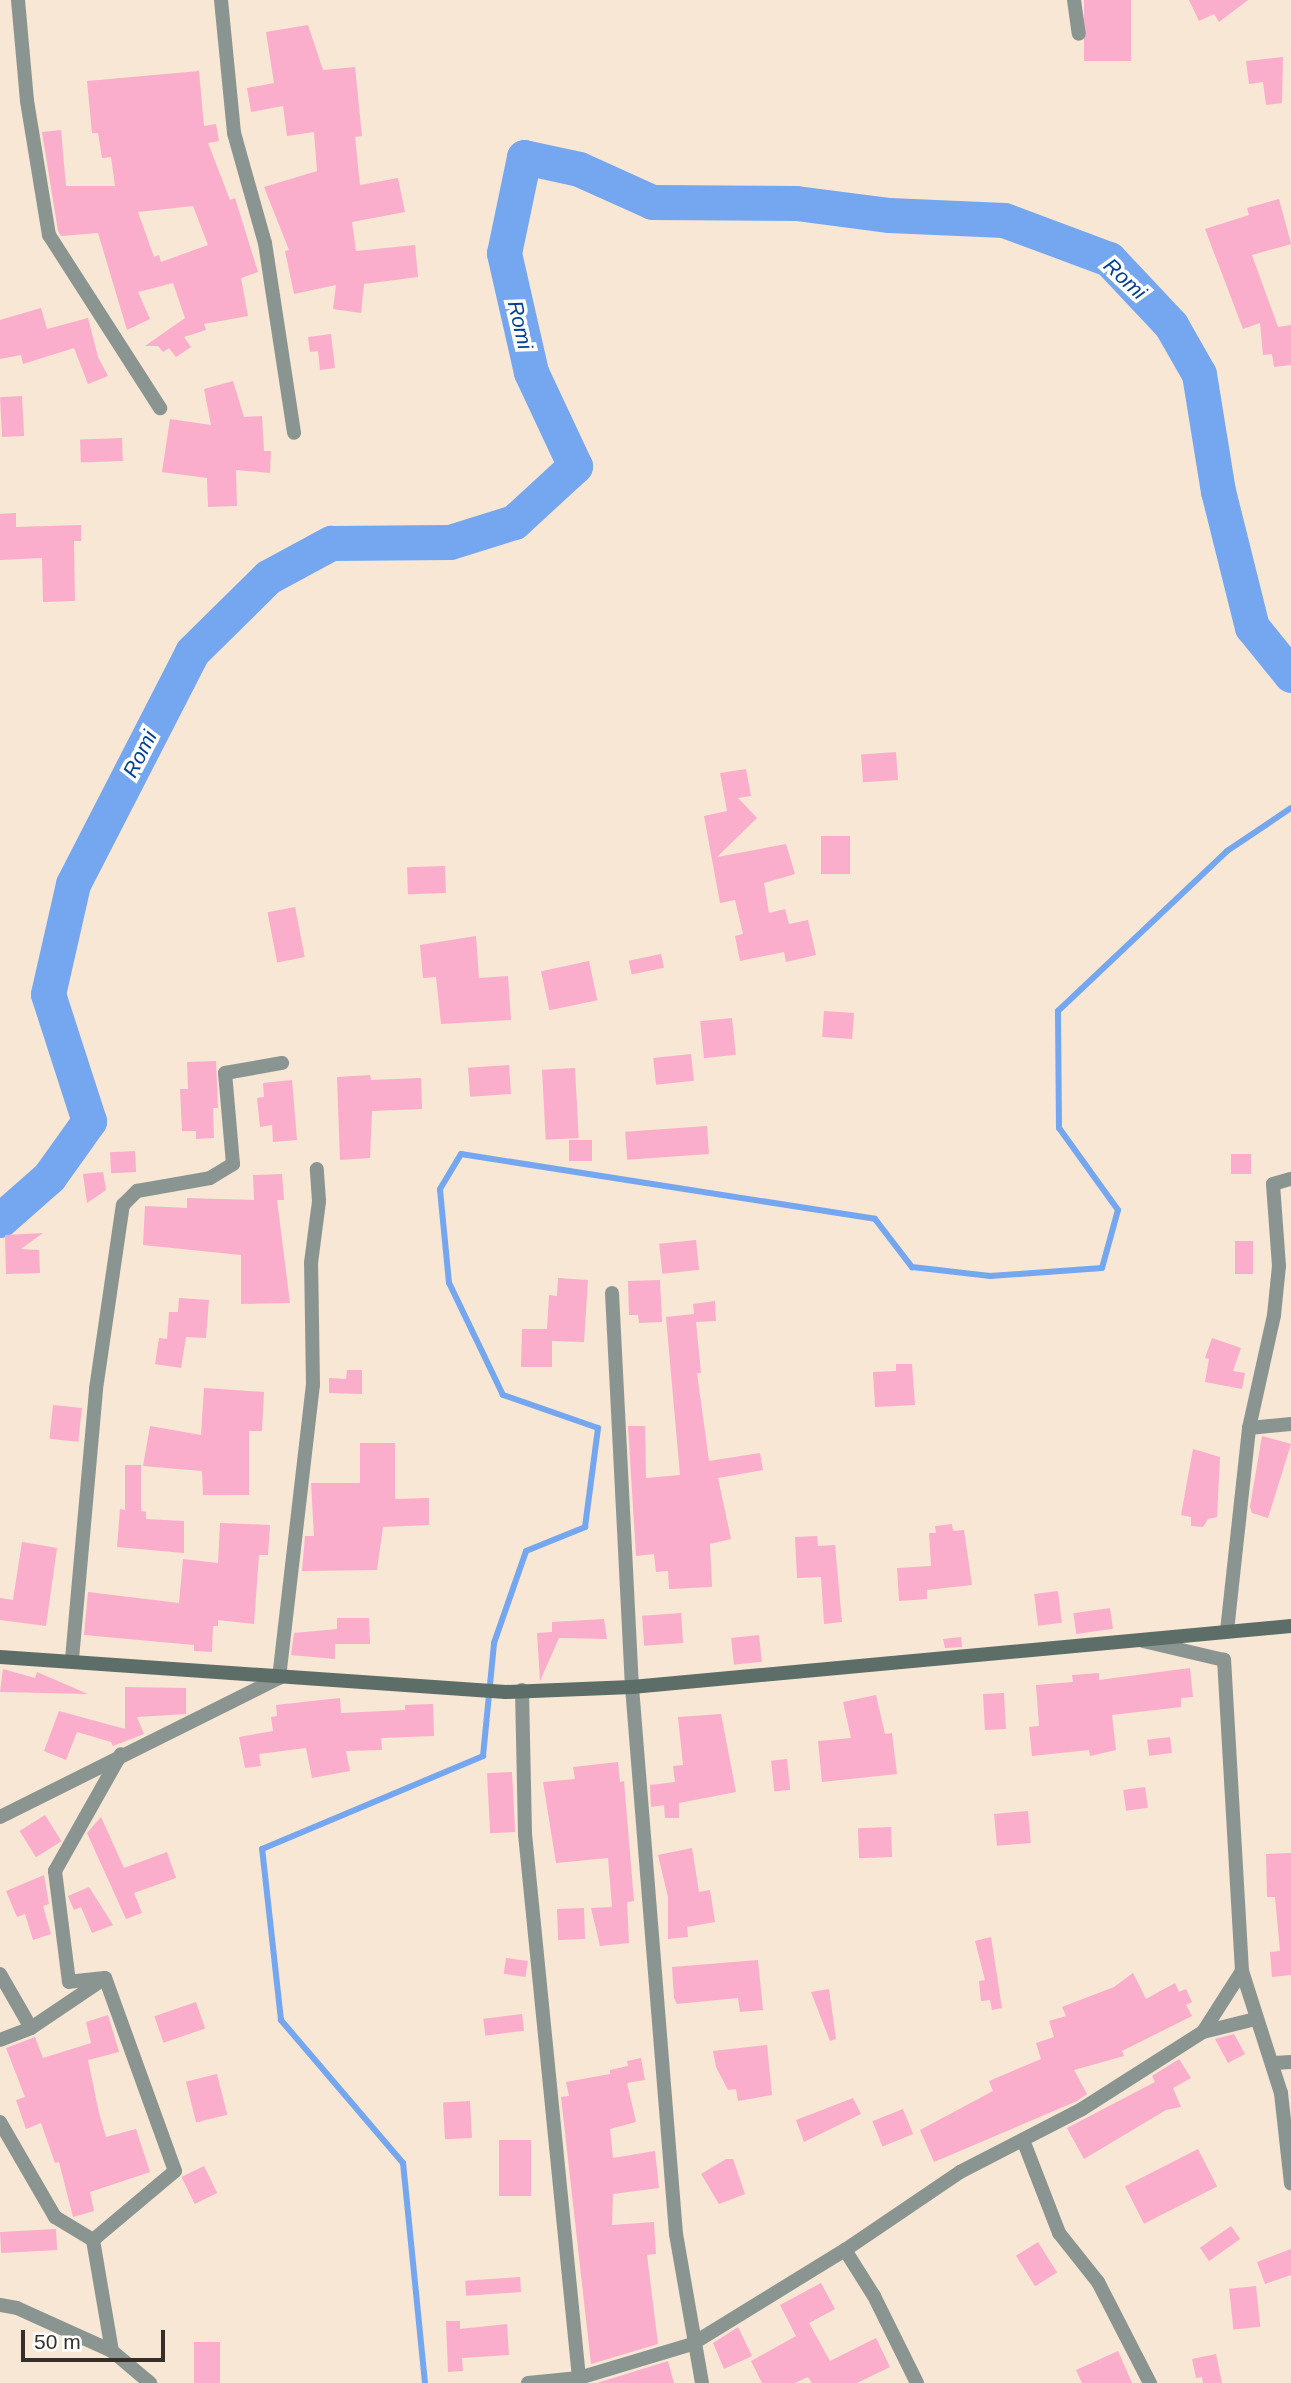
<!DOCTYPE html>
<style>
body{margin:0}
#map{position:relative;width:1291px;height:2383px;overflow:hidden;background:#f7e7d4;font-family:Helvetica,sans-serif}
div>[style]{position:absolute}
[style*='--x']{left:calc(var(--x)*1px);top:calc(var(--y)*1px);width:calc(var(--w)*1px);rotate:calc(var(--a)*1deg)}
.stream>*{height:6px;margin:-3px;padding:0 3px;transform-origin:3px;border-radius:3px;background:#75a6f0}
.river>*{height:35px;margin:-17.5px;padding:0 17.5px;transform-origin:17.5px;border-radius:17.5px;background:#75a6f0}
.building>*{inset:0;background:#faaecc;transform-origin:0 0}
.street>*{height:14px;margin:-7px;padding:0 7px;transform-origin:7px;border-radius:7px;background:#8a9592}
.secondary>*{height:14px;margin:-7px;padding:0 7px;transform-origin:7px;border-radius:7px;background:#5d6d68}
span{translate:-50% -50%;white-space:nowrap;text-align:center;line-height:1.15;-webkit-text-stroke:7px #fff;paint-order:stroke}
.water-label{font-size:21px;color:#004094;font-style:italic}
.scale{position:absolute;left:21px;top:2330px;width:144px;height:32px;box-sizing:border-box;border:4px solid #352f27;border-top:0;padding-left:9px;font-size:21px;line-height:24px;white-space:nowrap;color:#352f27;-webkit-text-stroke:5px #fff;paint-order:stroke}
</style>
<div id="map">
<div class="stream">
<i style="--x:425;--y:2383;--w:221;--a:-95.7"></i>
<i style="--x:403;--y:2163;--w:188;--a:-130.5"></i>
<i style="--x:281;--y:2020;--w:172;--a:-96.3"></i>
<i style="--x:262;--y:1849;--w:240;--a:-22.8"></i>
<i style="--x:483;--y:1756;--w:114;--a:-84.4"></i>
<i style="--x:494;--y:1643;--w:97;--a:-70.8"></i>
<i style="--x:526;--y:1551;--w:64;--a:-22.1"></i>
<i style="--x:585;--y:1527;--w:100;--a:-82.5"></i>
<i style="--x:598;--y:1428;--w:101;--a:-160.8"></i>
<i style="--x:503;--y:1395;--w:124;--a:-115.7"></i>
<i style="--x:449;--y:1283;--w:94;--a:-95.5"></i>
<i style="--x:440;--y:1189;--w:41;--a:-59"></i>
<i style="--x:461;--y:1154;--w:419;--a:8.9"></i>
<i style="--x:875;--y:1219;--w:61;--a:52.4"></i>
<i style="--x:912;--y:1267;--w:79;--a:6.6"></i>
<i style="--x:990;--y:1276;--w:112;--a:-4.1"></i>
<i style="--x:1102;--y:1268;--w:60;--a:-74.6"></i>
<i style="--x:1118;--y:1210;--w:101;--a:-125.7"></i>
<i style="--x:1059;--y:1128;--w:117;--a:-90.5"></i>
<i style="--x:1058;--y:1011;--w:233;--a:-43.4"></i>
<i style="--x:1227;--y:851;--w:77;--a:-33.9"></i>
</div>
<div class="river">
<i style="--x:0;--y:1220;--w:65;--a:-41.3"></i>
<i style="--x:49;--y:1177;--w:69;--a:-54.5"></i>
<i style="--x:89;--y:1121;--w:133;--a:-107.9"></i>
<i style="--x:48;--y:994;--w:113;--a:-77.2"></i>
<i style="--x:73;--y:884;--w:261;--a:-62.8"></i>
<i style="--x:192;--y:652;--w:107;--a:-44.6"></i>
<i style="--x:268;--y:577;--w:72;--a:-28.4"></i>
<i style="--x:331;--y:543;--w:119;--a:-0.5"></i>
<i style="--x:450;--y:542;--w:67;--a:-17.4"></i>
<i style="--x:514;--y:522;--w:83;--a:-42.6"></i>
<i style="--x:575;--y:466;--w:104;--a:-115.1"></i>
<i style="--x:531;--y:372;--w:122;--a:-102.8"></i>
<i style="--x:504;--y:253;--w:98;--a:-78.2"></i>
<i style="--x:524;--y:157;--w:56;--a:12.3"></i>
<i style="--x:579;--y:169;--w:80;--a:24.3"></i>
<i style="--x:652;--y:202;--w:144;--a:0.4"></i>
<i style="--x:796;--y:203;--w:94;--a:7.4"></i>
<i style="--x:889;--y:215;--w:115;--a:2.5"></i>
<i style="--x:1004;--y:220;--w:112;--a:20.4"></i>
<i style="--x:1109;--y:259;--w:91;--a:46.8"></i>
<i style="--x:1171;--y:325;--w:56;--a:60.3"></i>
<i style="--x:1199;--y:374;--w:119;--a:80.8"></i>
<i style="--x:1218;--y:491;--w:140;--a:76"></i>
<i style="--x:1252;--y:627;--w:62;--a:50.9"></i>
</div>
<div class="building">
<i style="left:1084px;top:0;width:47px;height:61px"></i>
<i style="clip-path:polygon(1189px 0,1248px 0,1219px 22px,1214px 14px,1199px 21px)"></i>
<i style="clip-path:polygon(308px 25px,323px 70px,355px 67px,362px 136px,355px 137px,360px 185px,398px 178px,405px 212px,352px 222px,356px 251px,415px 245px,418px 277px,364px 284px,361px 313px,333px 309px,336px 285px,294px 294px,285px 251px,289px 250px,264px 187px,317px 171px,314px 132px,287px 136px,283px 106px,251px 112px,247px 88px,274px 83px,266px 32px)"></i>
<i style="clip-path:polygon(1283px 57px,1282px 103px,1266px 105px,1263px 82px,1249px 84px,1246px 61px)"></i>
<i style="clip-path:polygon(evenodd,199px 71px,204px 126px,216px 124px,219px 141px,208px 143px,230px 200px,235px 198px,258px 272px,241px 278px,248px 316px,204px 324px,206px 330px,184px 337px,191px 347px,176px 357px,169px 348px,163px 352px,158px 346px,145px 346px,185px 318px,173px 283px,138px 292px,150px 319px,127px 330px,98px 233px,61px 236px,58px 231px,42px 132px,61px 130px,66px 186px,115px 186px,111px 157px,102px 158px,98px 133px,92px 133px,87px 81px,199px 71px,193px 206px,208px 245px,161px 262px,159px 255px,154px 257px,138px 212px,193px 206px)"></i>
<i style="clip-path:polygon(1279px 199px,1291px 244px,1252px 255px,1278px 327px,1291px 325px,1291px 365px,1274px 367px,1272px 354px,1263px 355px,1260px 323px,1243px 329px,1205px 229px,1249px 215px,1247px 208px)"></i>
<i style="clip-path:polygon(41px 308px,47px 329px,88px 318px,98px 357px,108px 376px,88px 384px,74px 348px,23px 364px,21px 355px,0 359px,0 320px)"></i>
<i style="clip-path:polygon(331px 334px,335px 368px,320px 370px,318px 351px,310px 352px,308px 337px)"></i>
<i style="clip-path:polygon(233px 381px,244px 417px,262px 416px,264px 451px,271px 451px,270px 473px,236px 470px,237px 506px,208px 507px,207px 478px,162px 472px,170px 419px,211px 425px,204px 389px)"></i>
<i style="left:22px;top:396px;width:40px;height:22px;rotate:87deg"></i>
<i style="left:122px;top:438px;width:23px;height:42px;rotate:88deg"></i>
<i style="clip-path:polygon(16px 513px,16px 527px,81px 525px,81px 541px,74px 541px,75px 601px,43px 602px,42px 558px,0 560px,0 514px)"></i>
<i style="left:896px;top:752px;width:28px;height:35px;rotate:86deg"></i>
<i style="clip-path:polygon(746px 769px,751px 796px,738px 798px,757px 818px,717px 857px,786px 844px,795px 874px,764px 883px,769px 913px,785px 909px,789px 924px,808px 920px,816px 955px,786px 962px,784px 952px,740px 961px,735px 936px,743px 934px,735px 900px,720px 903px,704px 816px,727px 811px,720px 773px)"></i>
<i style="left:821px;top:836px;width:29px;height:38px"></i>
<i style="left:445px;top:866px;width:27px;height:38px;rotate:88deg"></i>
<i style="left:295px;top:907px;width:51px;height:28px;rotate:79deg"></i>
<i style="clip-path:polygon(476px 936px,479px 978px,508px 976px,511px 1020px,441px 1024px,436px 977px,423px 978px,420px 945px)"></i>
<i style="left:661px;top:954px;width:14px;height:33px;rotate:78deg"></i>
<i style="left:589px;top:961px;width:40px;height:49px;rotate:78deg"></i>
<i style="left:824px;top:1011px;width:30px;height:26px;rotate:4deg"></i>
<i style="left:732px;top:1018px;width:37px;height:32px;rotate:84deg"></i>
<i style="left:691px;top:1054px;width:27px;height:38px;rotate:84deg"></i>
<i style="clip-path:polygon(216px 1061px,218px 1108px,213px 1108px,214px 1138px,196px 1139px,196px 1131px,182px 1131px,180px 1089px,188px 1089px,187px 1062px)"></i>
<i style="left:509px;top:1065px;width:29px;height:41px;rotate:86deg"></i>
<i style="left:575px;top:1068px;width:70px;height:33px;rotate:87deg"></i>
<i style="clip-path:polygon(370px 1075px,371px 1080px,421px 1078px,422px 1109px,372px 1111px,370px 1158px,340px 1160px,337px 1077px)"></i>
<i style="clip-path:polygon(292px 1080px,297px 1140px,273px 1142px,272px 1125px,260px 1127px,257px 1098px,264px 1097px,263px 1083px)"></i>
<i style="left:707px;top:1126px;width:28px;height:82px;rotate:86deg"></i>
<i style="left:592px;top:1140px;width:21px;height:23px;rotate:90deg"></i>
<i style="left:135px;top:1151px;width:21px;height:25px;rotate:87deg"></i>
<i style="left:1231px;top:1154px;width:20px;height:20px"></i>
<i style="clip-path:polygon(103px 1172px,106px 1190px,87px 1203px,83px 1174px)"></i>
<i style="clip-path:polygon(282px 1174px,284px 1200px,277px 1200px,290px 1303px,241px 1304px,241px 1255px,143px 1245px,145px 1206px,187px 1208px,187px 1198px,254px 1200px,253px 1175px)"></i>
<i style="clip-path:polygon(43px 1233px,21px 1249px,39px 1250px,40px 1273px,6px 1274px,5px 1235px)"></i>
<i style="left:696px;top:1240px;width:30px;height:37px;rotate:84deg"></i>
<i style="left:1235px;top:1241px;width:18px;height:33px"></i>
<i style="clip-path:polygon(558px 1278px,588px 1280px,584px 1342px,552px 1341px,552px 1367px,521px 1367px,522px 1329px,547px 1329px,549px 1295px,557px 1296px)"></i>
<i style="clip-path:polygon(660px 1280px,662px 1322px,639px 1323px,638px 1315px,629px 1315px,628px 1281px)"></i>
<i style="clip-path:polygon(179px 1298px,209px 1300px,206px 1338px,186px 1337px,181px 1368px,155px 1364px,159px 1338px,167px 1339px,169px 1312px,178px 1312px)"></i>
<i style="clip-path:polygon(715px 1301px,716px 1321px,696px 1322px,701px 1373px,697px 1373px,709px 1461px,760px 1453px,763px 1470px,718px 1478px,731px 1539px,710px 1544px,712px 1587px,669px 1589px,668px 1571px,656px 1572px,654px 1554px,636px 1556px,628px 1426px,645px 1426px,646px 1478px,680px 1475px,666px 1317px,694px 1314px,693px 1304px)"></i>
<i style="clip-path:polygon(1212px 1338px,1241px 1348px,1233px 1371px,1245px 1373px,1242px 1389px,1205px 1382px,1209px 1359px,1205px 1358px)"></i>
<i style="clip-path:polygon(896px 1364px,912px 1364px,915px 1405px,875px 1407px,873px 1372px,896px 1371px)"></i>
<i style="clip-path:polygon(347px 1370px,362px 1370px,362px 1394px,329px 1393px,329px 1378px,346px 1379px)"></i>
<i style="clip-path:polygon(204px 1388px,264px 1392px,262px 1431px,249px 1431px,249px 1495px,203px 1495px,202px 1471px,143px 1466px,150px 1426px,201px 1435px)"></i>
<i style="left:53px;top:1405px;width:29px;height:34px;rotate:6deg"></i>
<i style="clip-path:polygon(1262px 1436px,1291px 1444px,1268px 1518px,1252px 1513px,1250px 1507px)"></i>
<i style="clip-path:polygon(360px 1443px,395px 1443px,395px 1499px,429px 1498px,429px 1525px,383px 1527px,377px 1570px,302px 1571px,305px 1536px,314px 1536px,311px 1483px,360px 1483px)"></i>
<i style="clip-path:polygon(1193px 1449px,1220px 1457px,1217px 1517px,1208px 1519px,1203px 1527px,1191px 1526px,1191px 1517px,1181px 1515px)"></i>
<i style="clip-path:polygon(125px 1465px,141px 1465px,141px 1511px,146px 1512px,146px 1519px,184px 1521px,184px 1553px,117px 1547px,120px 1509px,125px 1510px)"></i>
<i style="clip-path:polygon(220px 1523px,270px 1525px,268px 1555px,259px 1555px,254px 1624px,218px 1620px,218px 1626px,213px 1626px,212px 1652px,194px 1651px,194px 1645px,84px 1635px,88px 1592px,179px 1603px,183px 1559px,218px 1563px)"></i>
<i style="clip-path:polygon(952px 1524px,953px 1531px,964px 1530px,972px 1585px,927px 1590px,927px 1599px,899px 1601px,897px 1568px,931px 1566px,929px 1533px,936px 1533px,935px 1526px)"></i>
<i style="clip-path:polygon(817px 1536px,818px 1546px,835px 1545px,842px 1622px,824px 1624px,821px 1577px,797px 1578px,795px 1537px)"></i>
<i style="clip-path:polygon(22px 1542px,57px 1548px,46px 1626px,0 1620px,0 1598px,13px 1600px)"></i>
<i style="left:1058px;top:1591px;width:32px;height:24px;rotate:83deg"></i>
<i style="left:1110px;top:1608px;width:21px;height:37px;rotate:82deg"></i>
<i style="left:681px;top:1613px;width:30px;height:39px;rotate:86deg"></i>
<i style="clip-path:polygon(337px 1618px,369px 1618px,370px 1644px,335px 1644px,335px 1659px,291px 1655px,294px 1633px,337px 1629px)"></i>
<i style="clip-path:polygon(604px 1619px,607px 1639px,559px 1638px,540px 1681px,537px 1633px,552px 1632px,552px 1622px)"></i>
<i style="left:759px;top:1635px;width:27px;height:28px;rotate:84deg"></i>
<i style="clip-path:polygon(961px 1637px,962px 1647px,945px 1648px,943px 1639px)"></i>
<i style="clip-path:polygon(1190px 1668px,1193px 1697px,1181px 1698px,1181px 1707px,1112px 1715px,1116px 1750px,1090px 1756px,1089px 1750px,1032px 1756px,1029px 1727px,1039px 1726px,1036px 1685px,1073px 1682px,1072px 1675px,1099px 1673px,1099px 1680px)"></i>
<i style="clip-path:polygon(3px 1669px,35px 1678px,37px 1672px,88px 1694px,0 1692px)"></i>
<i style="clip-path:polygon(125px 1687px,186px 1688px,186px 1714px,137px 1717px,144px 1734px,113px 1746px,111px 1742px,77px 1732px,66px 1760px,44px 1751px,59px 1711px,125px 1729px)"></i>
<i style="left:1004px;top:1693px;width:36px;height:21px;rotate:87deg"></i>
<i style="clip-path:polygon(876px 1695px,885px 1734px,892px 1733px,897px 1774px,822px 1782px,818px 1741px,851px 1738px,843px 1702px)"></i>
<i style="clip-path:polygon(340px 1698px,341px 1713px,405px 1710px,405px 1705px,433px 1704px,434px 1736px,381px 1738px,382px 1750px,346px 1751px,350px 1771px,312px 1778px,306px 1748px,259px 1754px,261px 1766px,245px 1768px,239px 1737px,273px 1731px,271px 1717px,277px 1716px,276px 1705px)"></i>
<i style="clip-path:polygon(721px 1714px,736px 1792px,679px 1803px,679px 1818px,665px 1818px,664px 1805px,651px 1807px,650px 1785px,675px 1782px,673px 1766px,683px 1765px,678px 1717px)"></i>
<i style="left:1170px;top:1737px;width:16px;height:23px;rotate:83deg"></i>
<i style="left:787px;top:1759px;width:31px;height:16px;rotate:84deg"></i>
<i style="clip-path:polygon(618px 1762px,620px 1782px,624px 1781px,634px 1901px,627px 1902px,629px 1943px,600px 1946px,591px 1908px,612px 1907px,608px 1858px,556px 1863px,543px 1782px,575px 1779px,573px 1767px)"></i>
<i style="left:512px;top:1772px;width:60px;height:25px;rotate:87deg"></i>
<i style="left:1145px;top:1787px;width:21px;height:22px;rotate:82deg"></i>
<i style="left:1028px;top:1811px;width:32px;height:34px;rotate:85deg"></i>
<i style="left:45px;top:1815px;width:31px;height:30px;rotate:58deg"></i>
<i style="clip-path:polygon(101px 1817px,124px 1868px,167px 1852px,176px 1878px,134px 1893px,142px 1913px,126px 1919px,87px 1833px)"></i>
<i style="left:891px;top:1827px;width:30px;height:33px;rotate:88deg"></i>
<i style="clip-path:polygon(692px 1848px,699px 1892px,710px 1890px,715px 1922px,687px 1927px,688px 1937px,668px 1939px,668px 1897px,658px 1855px)"></i>
<i style="clip-path:polygon(1291px 1853px,1291px 1975px,1272px 1977px,1270px 1952px,1280px 1951px,1275px 1897px,1267px 1897px,1266px 1854px)"></i>
<i style="clip-path:polygon(44px 1875px,49px 1904px,43px 1906px,51px 1934px,33px 1940px,25px 1914px,17px 1917px,6px 1891px)"></i>
<i style="clip-path:polygon(89px 1887px,113px 1925px,92px 1933px,81px 1907px,74px 1910px,68px 1896px)"></i>
<i style="left:584px;top:1908px;width:31px;height:27px;rotate:88deg"></i>
<i style="clip-path:polygon(991px 1937px,1002px 2008px,992px 2010px,990px 2000px,981px 2001px,979px 1981px,985px 1980px,975px 1941px)"></i>
<i style="left:506px;top:1958px;width:22px;height:16px;rotate:8deg"></i>
<i style="clip-path:polygon(758px 1960px,763px 2010px,740px 2012px,738px 1998px,677px 2004px,674px 1998px,672px 1967px)"></i>
<i style="clip-path:polygon(1133px 1973px,1146px 1999px,1175px 1983px,1179px 1992px,1186px 1989px,1192px 2002px,1186px 2005px,1192px 2016px,1122px 2051px,1124px 2056px,1074px 2070px,1087px 2094px,1077px 2101px,934px 2162px,920px 2130px,993px 2091px,989px 2081px,1041px 2059px,1036px 2043px,1054px 2037px,1049px 2021px,1066px 2016px,1062px 2007px,1114px 1987px)"></i>
<i style="clip-path:polygon(829px 1989px,836px 2039px,830px 2041px,811px 1992px)"></i>
<i style="left:196px;top:2002px;width:28px;height:44px;rotate:71deg"></i>
<i style="left:522px;top:2014px;width:17px;height:39px;rotate:83deg"></i>
<i style="clip-path:polygon(108px 2015px,119px 2052px,88px 2060px,99px 2113px,106px 2137px,136px 2129px,150px 2172px,90px 2192px,94px 2211px,73px 2217px,59px 2162px,55px 2163px,41px 2123px,26px 2129px,16px 2100px,25px 2097px,6px 2048px,35px 2037px,43px 2058px,91px 2043px,86px 2022px)"></i>
<i style="clip-path:polygon(1234px 2034px,1245px 2054px,1228px 2063px,1215px 2039px)"></i>
<i style="clip-path:polygon(767px 2045px,772px 2095px,738px 2101px,736px 2089px,728px 2090px,716px 2067px,713px 2051px)"></i>
<i style="clip-path:polygon(641px 2058px,645px 2080px,627px 2083px,636px 2122px,610px 2129px,613px 2158px,655px 2151px,659px 2188px,613px 2194px,612px 2225px,654px 2222px,656px 2254px,647px 2255px,658px 2344px,591px 2364px,561px 2097px,569px 2096px,566px 2082px,610px 2074px,610px 2070px,628px 2066px,627px 2061px)"></i>
<i style="clip-path:polygon(1179px 2059px,1191px 2078px,1173px 2088px,1181px 2107px,1166px 2110px,1084px 2159px,1067px 2128px,1155px 2082px,1152px 2076px)"></i>
<i style="left:217px;top:2074px;width:42px;height:32px;rotate:76deg"></i>
<i style="clip-path:polygon(853px 2098px,861px 2114px,804px 2142px,796px 2120px)"></i>
<i style="left:470px;top:2101px;width:37px;height:27px;rotate:87deg"></i>
<i style="left:903px;top:2109px;width:27px;height:33px;rotate:68deg"></i>
<i style="left:499px;top:2140px;width:32px;height:56px"></i>
<i style="left:1198px;top:2149px;width:42px;height:82px;rotate:63deg"></i>
<i style="clip-path:polygon(726px 2159px,733px 2159px,745px 2194px,719px 2204px,701px 2174px)"></i>
<i style="left:204px;top:2166px;width:30px;height:25px;rotate:64deg"></i>
<i style="left:1231px;top:2226px;width:16px;height:38px;rotate:55deg"></i>
<i style="left:56px;top:2229px;width:21px;height:56px;rotate:87deg"></i>
<i style="left:1038px;top:2242px;width:36px;height:26px;rotate:58deg"></i>
<i style="clip-path:polygon(1291px 2249px,1291px 2275px,1265px 2284px,1257px 2262px)"></i>
<i style="left:520px;top:2277px;width:15px;height:55px;rotate:86deg"></i>
<i style="clip-path:polygon(821px 2283px,835px 2309px,809px 2323px,830px 2361px,876px 2338px,890px 2367px,857px 2383px,812px 2383px,808px 2377px,795px 2383px,762px 2383px,751px 2361px,796px 2336px,780px 2305px)"></i>
<i style="left:1256px;top:2286px;width:41px;height:27px;rotate:84deg"></i>
<i style="clip-path:polygon(446px 2321px,460px 2321px,460px 2329px,507px 2324px,509px 2355px,462px 2358px,463px 2371px,448px 2372px)"></i>
<i style="clip-path:polygon(738px 2327px,752px 2356px,724px 2369px,713px 2343px)"></i>
<i style="left:194px;top:2342px;width:26px;height:41px"></i>
<i style="clip-path:polygon(1118px 2351px,1132px 2383px,1082px 2383px,1076px 2370px)"></i>
<i style="clip-path:polygon(1216px 2354px,1222px 2383px,1203px 2383px,1202px 2377px,1196px 2378px,1192px 2359px)"></i>
<i style="clip-path:polygon(668px 2361px,674px 2383px,597px 2383px)"></i>
</div>
<div class="street">
<i style="--x:18;--y:0;--w:101;--a:84.9"></i>
<i style="--x:27;--y:101;--w:136;--a:80.7"></i>
<i style="--x:49;--y:235;--w:206;--a:57.3"></i>
<i style="--x:221;--y:0;--w:134;--a:84.4"></i>
<i style="--x:234;--y:133;--w:114;--a:74.3"></i>
<i style="--x:265;--y:243;--w:192;--a:81.3"></i>
<i style="--x:1074;--y:0;--w:34;--a:82"></i>
<i style="--x:612;--y:1293;--w:395;--a:87.1"></i>
<i style="--x:632;--y:1687;--w:549;--a:85.4"></i>
<i style="--x:676;--y:2234;--w:151;--a:80.1"></i>
<i style="--x:1249;--y:1428;--w:42;--a:-5.4"></i>
<i style="--x:1227;--y:1631;--w:204;--a:-83.8"></i>
<i style="--x:1249;--y:1428;--w:116;--a:-77.5"></i>
<i style="--x:1274;--y:1315;--w:49;--a:-84.2"></i>
<i style="--x:1279;--y:1266;--w:82;--a:-94.2"></i>
<i style="--x:1273;--y:1184;--w:19;--a:-16"></i>
<i style="--x:72;--y:1659;--w:271;--a:-84.9"></i>
<i style="--x:96;--y:1389;--w:186;--a:-81.7"></i>
<i style="--x:123;--y:1205;--w:20;--a:-45"></i>
<i style="--x:137;--y:1191;--w:74;--a:-10.1"></i>
<i style="--x:210;--y:1178;--w:27;--a:-31"></i>
<i style="--x:233;--y:1164;--w:91;--a:-95"></i>
<i style="--x:225;--y:1073;--w:58;--a:-10"></i>
<i style="--x:522;--y:1690;--w:144;--a:88.8"></i>
<i style="--x:525;--y:1834;--w:547;--a:84.33"></i>
<i style="--x:0;--y:1817;--w:312;--a:-26.5"></i>
<i style="--x:279;--y:1678;--w:295;--a:-83.4"></i>
<i style="--x:313;--y:1385;--w:122;--a:-90.9"></i>
<i style="--x:311;--y:1263;--w:63;--a:-82.6"></i>
<i style="--x:319;--y:1201;--w:32;--a:-94"></i>
<i style="--x:1242;--y:1971;--w:128;--a:72.3"></i>
<i style="--x:1281;--y:2093;--w:91;--a:83.7"></i>
<i style="--x:0;--y:1974;--w:62;--a:60.1"></i>
<i style="--x:1203;--y:2032;--w:54;--a:-14"></i>
<i style="--x:0;--y:2040;--w:33;--a:-21"></i>
<i style="--x:31;--y:2028;--w:89;--a:-34"></i>
<i style="--x:105;--y:1978;--w:36;--a:174"></i>
<i style="--x:69;--y:1982;--w:112;--a:-97.2"></i>
<i style="--x:55;--y:1871;--w:134;--a:-60.6"></i>
<i style="--x:1274;--y:2063;--w:17;--a:-3"></i>
<i style="--x:0;--y:2122;--w:110;--a:59.9"></i>
<i style="--x:55;--y:2217;--w:44;--a:31.2"></i>
<i style="--x:93;--y:2240;--w:113;--a:80.3"></i>
<i style="--x:1023;--y:2140;--w:100;--a:68.8"></i>
<i style="--x:1059;--y:2233;--w:63;--a:51.5"></i>
<i style="--x:1098;--y:2282;--w:114;--a:62.8"></i>
<i style="--x:93;--y:2240;--w:107;--a:-40.1"></i>
<i style="--x:175;--y:2171;--w:205;--a:-109.9"></i>
<i style="--x:845;--y:2250;--w:54;--a:57.8"></i>
<i style="--x:874;--y:2296;--w:97;--a:63.7"></i>
<i style="--x:0;--y:2305;--w:17;--a:10"></i>
<i style="--x:17;--y:2308;--w:104;--a:24.4"></i>
<i style="--x:112;--y:2351;--w:50;--a:40.1"></i>
<i style="--x:528;--y:2383;--w:51;--a:-5.6"></i>
<i style="--x:579;--y:2378;--w:118;--a:-16.7"></i>
<i style="--x:692;--y:2344;--w:180;--a:-31.6"></i>
<i style="--x:845;--y:2250;--w:139;--a:-34.1"></i>
<i style="--x:960;--y:2172;--w:137;--a:-27.3"></i>
<i style="--x:1082;--y:2109;--w:143;--a:-32.5"></i>
<i style="--x:1203;--y:2032;--w:72;--a:-57.4"></i>
<i style="--x:1242;--y:1971;--w:312;--a:-93.3"></i>
<i style="--x:1224;--y:1660;--w:83;--a:-166.8"></i>
</div>
<div class="secondary">
<i style="--x:0;--y:1657;--w:507;--a:3.96"></i>
<i style="--x:506;--y:1692;--w:126;--a:-2.3"></i>
<i style="--x:632;--y:1687;--w:662;--a:-5.29"></i>
</div>
<div class="water-label">
<span style="left:1125px;top:279px;rotate:43deg">Romi</span>
<span style="left:520px;top:325px;rotate:77deg">Romi</span>
<span style="left:140px;top:754px;rotate:-63deg">Romi</span>
</div>
<div class="scale">50 m</div>
</div>
